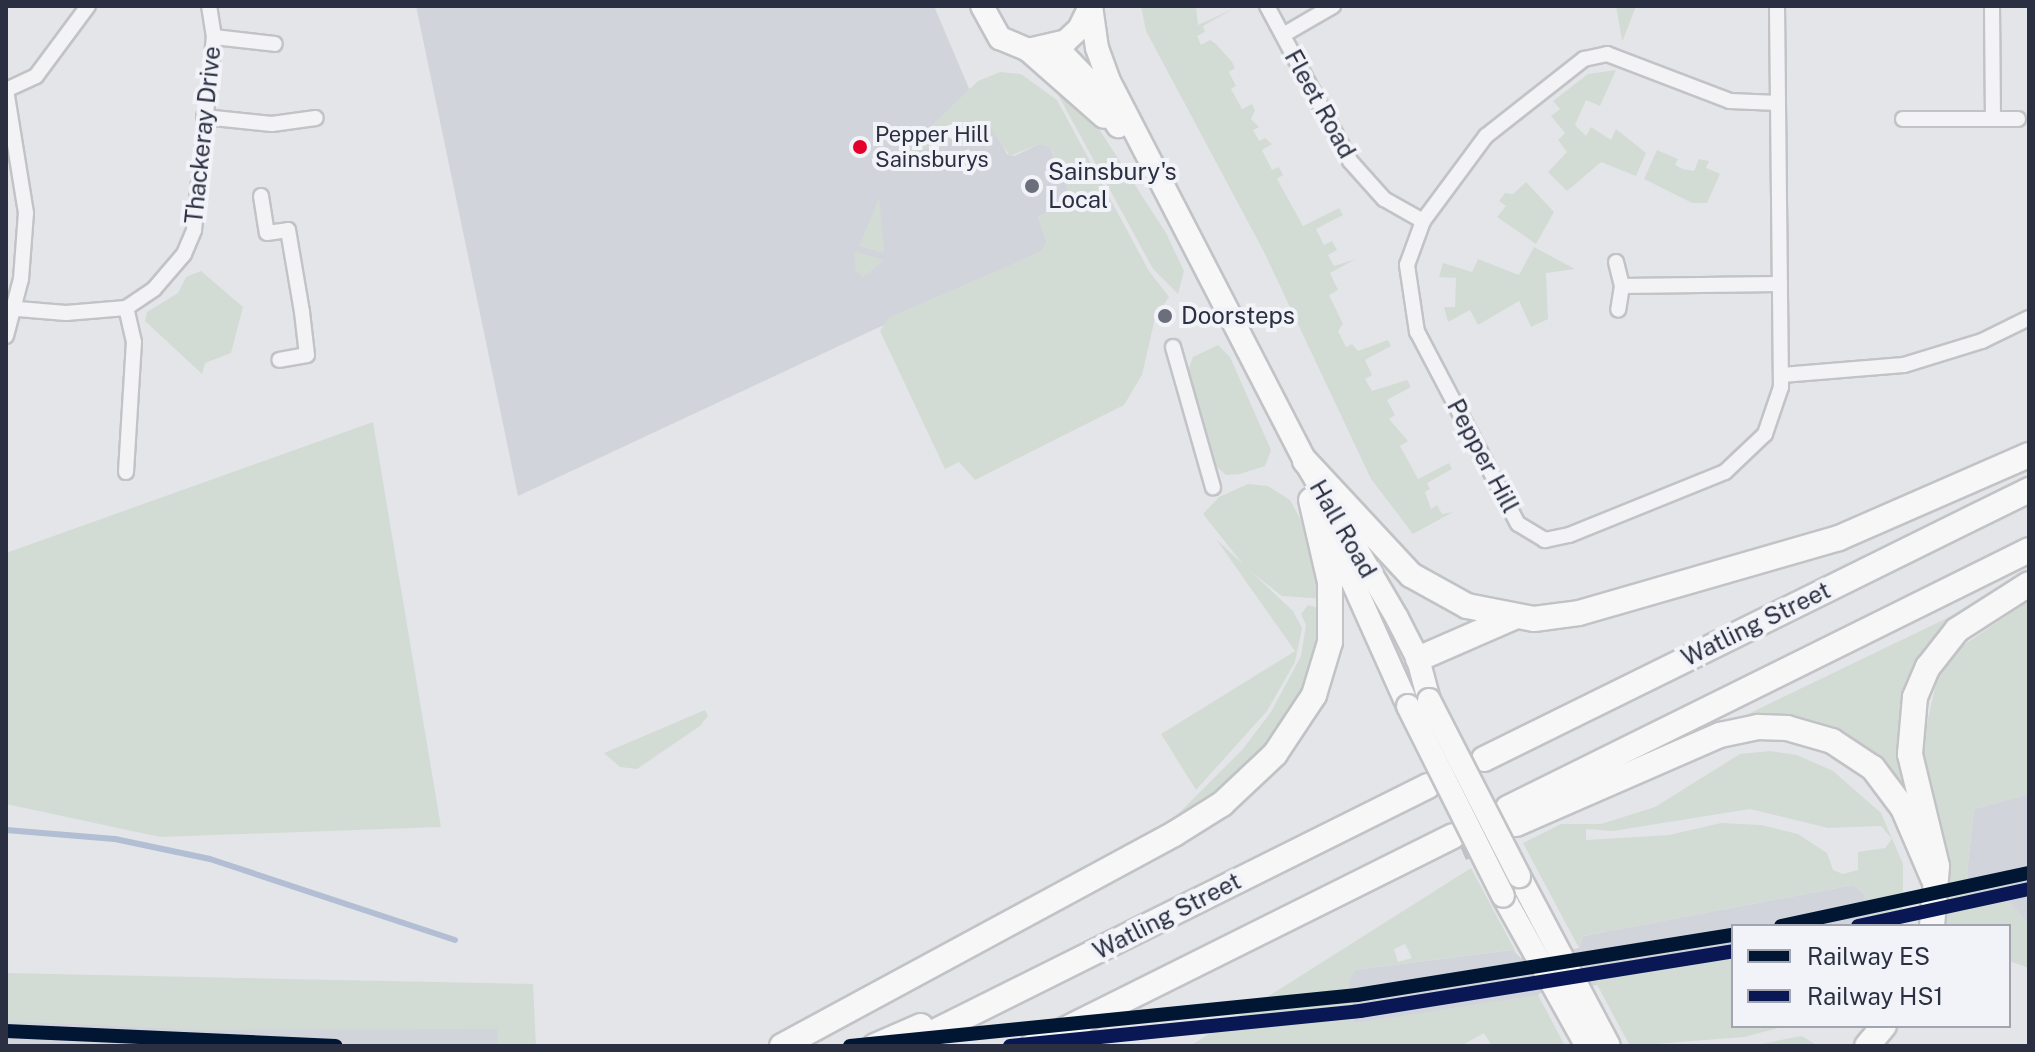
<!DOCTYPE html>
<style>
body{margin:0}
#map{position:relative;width:2035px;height:1052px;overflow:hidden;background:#e4e5e8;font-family:"Public Sans",sans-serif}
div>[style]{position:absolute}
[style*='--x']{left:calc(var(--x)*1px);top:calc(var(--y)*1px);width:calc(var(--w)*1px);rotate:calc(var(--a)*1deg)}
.built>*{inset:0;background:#d2d4db}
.green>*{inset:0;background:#d3dcd4}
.stream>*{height:6px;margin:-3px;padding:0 3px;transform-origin:3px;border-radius:3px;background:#b2bed3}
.trunk-tunnel>*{height:24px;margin-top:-12px;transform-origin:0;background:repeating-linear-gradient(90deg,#bfc1c7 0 24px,transparent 0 36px)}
.roads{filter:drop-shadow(2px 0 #c2c3c6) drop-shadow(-2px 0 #c2c3c6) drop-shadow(0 2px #c2c3c6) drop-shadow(0 -2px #c2c3c6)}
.minor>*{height:14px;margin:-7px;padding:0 7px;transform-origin:7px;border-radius:7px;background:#f3f3f5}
.secondary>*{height:22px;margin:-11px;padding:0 11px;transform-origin:11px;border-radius:11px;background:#f7f7f7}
.primary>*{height:24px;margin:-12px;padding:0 12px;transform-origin:12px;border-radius:12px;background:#f7f7f7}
.trunk>*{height:24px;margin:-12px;padding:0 12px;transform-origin:12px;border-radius:12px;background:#f7f7f7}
.bridges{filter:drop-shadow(2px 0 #c2c3c6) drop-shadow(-2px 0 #c2c3c6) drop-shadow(0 2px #c2c3c6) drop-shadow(0 -2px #c2c3c6)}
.secondary-bridge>*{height:22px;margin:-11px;padding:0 11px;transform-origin:11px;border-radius:11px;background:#f7f7f7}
.rail-1>*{height:14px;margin:-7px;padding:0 7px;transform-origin:7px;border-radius:7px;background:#011633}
.rail-2>*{height:14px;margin:-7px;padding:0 7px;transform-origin:7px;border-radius:7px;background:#091855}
.dots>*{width:22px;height:22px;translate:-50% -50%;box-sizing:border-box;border:4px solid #f2f3f8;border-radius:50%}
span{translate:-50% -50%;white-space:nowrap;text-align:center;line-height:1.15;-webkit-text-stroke:8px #f2f3f8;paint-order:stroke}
.bus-label{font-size:22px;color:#2a3042}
.left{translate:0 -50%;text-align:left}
.street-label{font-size:24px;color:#2a3042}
.poi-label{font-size:24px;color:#2a3042}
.frame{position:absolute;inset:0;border:8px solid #2a3042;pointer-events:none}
.legend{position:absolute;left:1731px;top:924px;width:280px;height:104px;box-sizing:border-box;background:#f2f3f8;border:2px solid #a2a5af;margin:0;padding:10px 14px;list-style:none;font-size:24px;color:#2a3042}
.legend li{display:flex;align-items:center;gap:16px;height:40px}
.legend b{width:40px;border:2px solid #a2a5af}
</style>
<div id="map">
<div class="built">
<i style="clip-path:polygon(416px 6px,934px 6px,982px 119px,993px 126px,1007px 154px,1014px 156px,1039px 144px,1050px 147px,1071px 197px,1038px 217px,1047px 242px,1042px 251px,518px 496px)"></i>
<i style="clip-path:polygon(2029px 794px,2029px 958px,2009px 926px,1974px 906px,1967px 873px,1974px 809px)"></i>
<i style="clip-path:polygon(1853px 885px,1864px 893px,1870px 926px,1733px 926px,1733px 966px,1540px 993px,1534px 1000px,1355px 1023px,1352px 1019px,1348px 982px,1355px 970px,1512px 950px,1521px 958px,1579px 948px,1583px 936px)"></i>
<i style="clip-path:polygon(6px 981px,482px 992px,522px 1046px,6px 1046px)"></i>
</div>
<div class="green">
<i style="clip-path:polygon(1141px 6px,1196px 6px,1198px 25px,1235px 8px,1203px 26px,1205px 32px,1197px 36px,1201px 45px,1210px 40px,1216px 44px,1232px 62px,1235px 68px,1229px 72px,1236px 86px,1231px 89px,1242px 109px,1252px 104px,1255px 110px,1251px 119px,1259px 127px,1253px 130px,1259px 141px,1265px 138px,1272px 144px,1262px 150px,1272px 170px,1279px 167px,1283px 175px,1277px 179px,1303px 226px,1339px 208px,1343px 215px,1316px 229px,1324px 245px,1332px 241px,1337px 250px,1328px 255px,1334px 266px,1356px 259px,1330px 273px,1338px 290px,1329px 295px,1343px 324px,1338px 331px,1346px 347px,1352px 344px,1358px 351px,1388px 340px,1391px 346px,1365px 360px,1372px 375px,1365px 379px,1372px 391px,1407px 380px,1411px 387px,1387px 400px,1395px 415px,1389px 419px,1408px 441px,1400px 446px,1418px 479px,1449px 463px,1452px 469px,1427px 483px,1430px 489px,1425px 492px,1431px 509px,1437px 505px,1442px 514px,1453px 512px,1413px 534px,1371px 479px,1264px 252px,1146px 31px)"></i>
<i style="clip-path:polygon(1616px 6px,1636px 6px,1623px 40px,1622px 40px)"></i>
<i style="clip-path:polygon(1616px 70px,1600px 106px,1586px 100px,1575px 125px,1586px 136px,1591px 127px,1611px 140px,1616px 129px,1646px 153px,1636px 176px,1601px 162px,1567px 191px,1548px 172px,1567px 152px,1558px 140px,1565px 133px,1551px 116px,1560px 109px,1553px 101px,1588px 74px)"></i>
<i style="clip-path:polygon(1000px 72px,1021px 74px,1057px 100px,1149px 271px,1169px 297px,1155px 318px,1142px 375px,1124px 405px,975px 480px,959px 462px,945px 469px,880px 331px,888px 318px,1042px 251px,1047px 242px,1038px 217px,1071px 197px,1051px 148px,1039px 144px,1010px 156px,987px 123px,895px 161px,978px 81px)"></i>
<i style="clip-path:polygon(1067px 90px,1090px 115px,1166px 233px,1184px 271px,1178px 294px,1153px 269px,1056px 91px)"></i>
<i style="clip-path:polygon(1657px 150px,1678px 159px,1675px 165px,1683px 169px,1694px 171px,1699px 159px,1709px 161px,1706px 168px,1720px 174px,1707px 203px,1692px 203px,1644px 179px)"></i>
<i style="clip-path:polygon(1526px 182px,1554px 212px,1536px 244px,1497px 217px,1506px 206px,1499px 201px,1505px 193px,1513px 194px)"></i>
<i style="clip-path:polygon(879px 199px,884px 249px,884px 253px,859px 246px)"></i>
<i style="clip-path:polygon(1534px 247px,1575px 269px,1546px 273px,1548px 319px,1531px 327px,1519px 301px,1478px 325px,1470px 310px,1448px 322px,1444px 307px,1455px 307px,1456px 278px,1439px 277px,1443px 263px,1472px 272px,1478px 259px,1519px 275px)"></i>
<i style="clip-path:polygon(854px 251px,883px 260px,882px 262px,863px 277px,856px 271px)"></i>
<i style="clip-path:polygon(201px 271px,243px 307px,231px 353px,205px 363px,202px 374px,145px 321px,147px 312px,178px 293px,186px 277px)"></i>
<i style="clip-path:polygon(1218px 345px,1230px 357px,1271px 450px,1265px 466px,1240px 474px,1226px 475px,1217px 467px,1188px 370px,1193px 357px)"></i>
<i style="clip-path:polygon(373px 422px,441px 827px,160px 837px,6px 804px,6px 553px)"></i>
<i style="clip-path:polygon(1248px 484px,1268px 486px,1290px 500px,1313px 543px,1326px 599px,1282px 596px,1246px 568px,1203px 514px,1219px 497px)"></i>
<i style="clip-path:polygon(1216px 539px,1293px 611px,1302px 628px,1295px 662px,1267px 711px,1196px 790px,1161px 734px,1295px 651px)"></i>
<i style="clip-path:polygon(1993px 596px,1924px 662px,1913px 803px,1861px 751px,1723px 726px)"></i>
<i style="clip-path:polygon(2029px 601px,2029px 794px,1974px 809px,1967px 873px,1974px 906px,2007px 899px,2029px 924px,2029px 968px,2009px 961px,2009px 926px,1945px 926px,1945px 874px,1922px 744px,1937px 680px,1959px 648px)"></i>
<i style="clip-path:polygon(1308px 605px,1322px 609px,1324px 643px,1285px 731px,1232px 781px,1172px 820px,1242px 750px,1271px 712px,1301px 656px,1306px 625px,1301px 614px)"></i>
<i style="clip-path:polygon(705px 710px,708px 716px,700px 726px,637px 769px,620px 767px,604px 753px)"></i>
<i style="clip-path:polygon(evenodd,1770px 751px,1797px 755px,1833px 771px,1881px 813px,1903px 864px,1903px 926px,1870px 926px,1864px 893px,1853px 885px,1583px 936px,1579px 948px,1523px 843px,1561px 824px,1601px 824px,1655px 807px,1740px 754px,1770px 751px,1750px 809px,1828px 828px,1881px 826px,1892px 839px,1885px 848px,1858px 852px,1858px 870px,1843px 874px,1833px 870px,1827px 853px,1798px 834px,1761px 825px,1721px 823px,1669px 835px,1586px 840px,1586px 829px,1613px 831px,1750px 809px)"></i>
<i style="clip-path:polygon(evenodd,1471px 868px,1518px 956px,1511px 950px,1355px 970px,1348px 982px,1352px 1019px,1355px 1023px,1538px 995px,1565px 1046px,1492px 1046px,1484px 1033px,1461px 1046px,1190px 1046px,1471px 868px,1405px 944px,1412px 958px,1398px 962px,1394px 949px,1405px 944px)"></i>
<i style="clip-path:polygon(1733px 955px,1733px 1026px,1786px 1026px,1744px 1037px,1630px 1046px,1594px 979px)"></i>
<i style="clip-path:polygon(6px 973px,533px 984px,536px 1046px,498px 1046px,497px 1029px,200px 1030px,6px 1021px)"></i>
<i style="clip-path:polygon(1802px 1036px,1818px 1046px,1743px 1046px,1755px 1045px)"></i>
</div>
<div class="stream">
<i style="--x:6;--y:830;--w:109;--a:4.7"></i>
<i style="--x:115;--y:839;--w:97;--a:11.9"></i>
<i style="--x:210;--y:859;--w:258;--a:18.3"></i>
</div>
<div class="trunk-tunnel">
<i style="--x:1461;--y:849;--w:60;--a:-24.4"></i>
</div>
<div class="roads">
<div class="minor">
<i style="--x:1267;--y:6;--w:176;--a:61.8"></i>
<i style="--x:1350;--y:161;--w:51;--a:48.2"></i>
<i style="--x:1384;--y:199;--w:45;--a:29.4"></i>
<i style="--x:1777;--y:6;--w:97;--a:89.4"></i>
<i style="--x:1992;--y:6;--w:112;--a:89.5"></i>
<i style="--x:1283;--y:35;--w:58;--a:-30.1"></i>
<i style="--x:214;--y:37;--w:61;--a:6.5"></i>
<i style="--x:1607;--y:54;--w:132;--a:20.9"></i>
<i style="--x:1730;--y:101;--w:48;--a:2.4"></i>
<i style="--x:1778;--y:103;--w:284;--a:89.4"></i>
<i style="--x:1781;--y:387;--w:50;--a:108.8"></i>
<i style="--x:1765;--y:434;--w:55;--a:136.5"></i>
<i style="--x:1725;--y:472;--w:168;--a:158"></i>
<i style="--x:1569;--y:535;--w:25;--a:168"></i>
<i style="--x:1545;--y:540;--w:31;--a:-149"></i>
<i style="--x:1518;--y:524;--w:217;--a:-117.7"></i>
<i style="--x:1417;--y:332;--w:68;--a:-98.5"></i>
<i style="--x:1407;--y:265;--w:47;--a:-70"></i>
<i style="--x:1423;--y:221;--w:106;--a:-53.5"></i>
<i style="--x:1486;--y:136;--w:125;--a:-38.2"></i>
<i style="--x:1584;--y:59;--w:24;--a:-12"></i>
<i style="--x:204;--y:117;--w:68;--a:5.9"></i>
<i style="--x:272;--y:124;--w:44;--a:-7.8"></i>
<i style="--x:1903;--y:119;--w:115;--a:0"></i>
<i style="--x:261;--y:196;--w:37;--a:81"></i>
<i style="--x:267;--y:233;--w:21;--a:-8"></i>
<i style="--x:288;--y:230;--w:83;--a:80.3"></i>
<i style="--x:302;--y:312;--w:43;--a:83.4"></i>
<i style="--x:307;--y:355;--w:28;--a:170"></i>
<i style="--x:1616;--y:262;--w:25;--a:76"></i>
<i style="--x:1622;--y:286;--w:24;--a:99"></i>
<i style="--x:1622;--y:286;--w:158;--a:-0.7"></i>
<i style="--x:6;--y:308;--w:60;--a:4.8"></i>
<i style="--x:66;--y:313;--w:60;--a:-4.8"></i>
<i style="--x:126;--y:308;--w:34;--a:-34"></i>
<i style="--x:154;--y:289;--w:46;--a:-49.4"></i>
<i style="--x:184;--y:254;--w:26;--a:-67"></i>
<i style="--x:194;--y:230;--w:194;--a:-84.1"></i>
<i style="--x:214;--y:37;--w:31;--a:-99"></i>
<i style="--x:6;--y:336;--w:59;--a:-75.3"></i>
<i style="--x:21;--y:279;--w:66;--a:-85.7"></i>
<i style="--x:26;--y:213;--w:125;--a:-99.2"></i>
<i style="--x:6;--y:90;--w:33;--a:-25"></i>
<i style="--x:36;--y:76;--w:87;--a:-53.4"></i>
<i style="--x:1173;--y:347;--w:146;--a:74.1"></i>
<i style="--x:1782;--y:375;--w:122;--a:-4.7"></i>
<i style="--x:1904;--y:365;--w:82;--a:-17.1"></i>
<i style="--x:1982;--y:341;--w:52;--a:-26.1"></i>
<i style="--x:126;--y:472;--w:130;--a:-86.5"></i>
<i style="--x:134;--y:342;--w:35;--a:-103"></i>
</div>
<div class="secondary">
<i style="--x:982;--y:6;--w:37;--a:61"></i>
<i style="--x:1000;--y:38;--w:30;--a:23"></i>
<i style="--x:1028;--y:50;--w:39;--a:-13"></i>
<i style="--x:1066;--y:41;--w:18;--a:-43"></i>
<i style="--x:1079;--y:29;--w:25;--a:-64"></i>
<i style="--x:1091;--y:6;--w:42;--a:81.9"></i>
<i style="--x:1097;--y:48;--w:35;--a:70"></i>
<i style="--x:1109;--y:81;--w:428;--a:62.7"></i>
<i style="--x:1305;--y:461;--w:182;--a:59.6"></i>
<i style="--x:1397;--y:618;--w:46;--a:62.9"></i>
<i style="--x:1418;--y:659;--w:42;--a:75"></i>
<i style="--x:1056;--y:47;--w:43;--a:45.9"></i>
<i style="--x:1086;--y:78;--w:58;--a:56.3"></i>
<i style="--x:1028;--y:50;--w:101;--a:41.4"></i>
<i style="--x:1332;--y:536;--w:186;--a:65.9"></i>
<i style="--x:1519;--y:876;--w:192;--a:62.1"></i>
<i style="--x:1503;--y:896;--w:172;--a:60.8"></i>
</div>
<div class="primary">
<i style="--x:782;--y:1046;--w:446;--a:-28.4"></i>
<i style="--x:1174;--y:834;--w:57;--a:-32"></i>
<i style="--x:1222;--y:804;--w:73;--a:-43.3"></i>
<i style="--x:1275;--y:754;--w:71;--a:-56.5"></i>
<i style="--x:1314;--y:695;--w:55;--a:-73.2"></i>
<i style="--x:1330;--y:642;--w:60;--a:-90"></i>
<i style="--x:1330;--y:582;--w:84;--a:-103"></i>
</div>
<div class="trunk">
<i style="--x:1305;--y:461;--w:156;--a:47.1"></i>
<i style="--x:1411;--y:575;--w:64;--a:29"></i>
<i style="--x:1467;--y:606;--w:68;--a:11"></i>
<i style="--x:1534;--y:619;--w:45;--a:-7.6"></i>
<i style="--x:1579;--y:613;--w:271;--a:-16.1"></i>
<i style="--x:1839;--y:538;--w:207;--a:-23.6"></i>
<i style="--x:1418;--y:659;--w:103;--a:-23.6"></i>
<i style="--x:1484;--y:759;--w:608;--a:-26.27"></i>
<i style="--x:1508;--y:808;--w:581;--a:-26.34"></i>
<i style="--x:1516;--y:824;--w:223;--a:-23.6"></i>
<i style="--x:1720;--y:735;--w:39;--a:-12"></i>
<i style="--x:1758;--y:727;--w:29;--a:2"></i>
<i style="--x:1787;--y:728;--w:47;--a:16.1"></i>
<i style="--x:1832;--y:741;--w:49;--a:33.4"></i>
<i style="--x:1873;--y:768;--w:50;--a:53.1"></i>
<i style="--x:1903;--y:808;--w:76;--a:66.8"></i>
<i style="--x:1932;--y:926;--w:60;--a:-85.2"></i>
<i style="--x:1937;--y:866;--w:115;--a:-103.6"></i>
<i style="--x:1910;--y:754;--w:57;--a:-85"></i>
<i style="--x:1915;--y:697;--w:33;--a:-67"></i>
<i style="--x:1928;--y:667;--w:47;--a:-51.9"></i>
<i style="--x:1957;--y:630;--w:85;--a:-32.6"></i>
<i style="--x:875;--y:1046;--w:50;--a:-23.5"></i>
<i style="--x:906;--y:1046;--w:583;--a:-26.48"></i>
<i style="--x:1032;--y:1046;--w:470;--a:-26.5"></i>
<i style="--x:1867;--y:1046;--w:26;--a:-50"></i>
</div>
</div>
<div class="bridges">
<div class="secondary-bridge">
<i style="--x:1429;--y:700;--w:198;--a:62.9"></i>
<i style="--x:1408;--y:706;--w:212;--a:63.4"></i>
</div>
</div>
<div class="rail-1">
<i style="--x:1781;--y:926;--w:254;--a:-12.1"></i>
<i style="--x:6;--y:1031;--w:330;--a:2.6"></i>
<i style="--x:850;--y:1046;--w:510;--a:-5.74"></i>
<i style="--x:1357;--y:995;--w:381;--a:-9.1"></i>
</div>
<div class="rail-2">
<i style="--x:1858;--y:926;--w:175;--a:-12.2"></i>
<i style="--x:1010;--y:1046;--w:352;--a:-5.7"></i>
<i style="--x:1360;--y:1011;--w:378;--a:-9.1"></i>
</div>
<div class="dots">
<i style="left:860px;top:147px;background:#e4002b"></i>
<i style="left:1032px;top:186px;background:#6b6f7c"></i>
<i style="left:1165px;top:316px;background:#6b6f7c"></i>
</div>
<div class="bus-label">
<span class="left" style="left:875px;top:147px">Pepper Hill<br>Sainsburys</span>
</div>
<div class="street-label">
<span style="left:1320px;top:104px;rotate:61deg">Fleet Road</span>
<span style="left:203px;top:135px;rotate:-84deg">Thackeray Drive</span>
<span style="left:1483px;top:456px;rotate:62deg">Pepper Hill</span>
<span style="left:1343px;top:529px;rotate:60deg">Hall Road</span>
<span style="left:1756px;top:624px;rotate:-26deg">Watling Street</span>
<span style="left:1167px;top:916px;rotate:-27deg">Watling Street</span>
</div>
<div class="poi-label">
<span class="left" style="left:1048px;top:186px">Sainsbury's<br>Local</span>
<span class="left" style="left:1181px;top:316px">Doorsteps</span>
</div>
<div class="frame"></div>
<ul class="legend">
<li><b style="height:10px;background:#011633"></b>Railway ES</li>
<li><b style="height:10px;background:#091855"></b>Railway HS1</li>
</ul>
</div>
